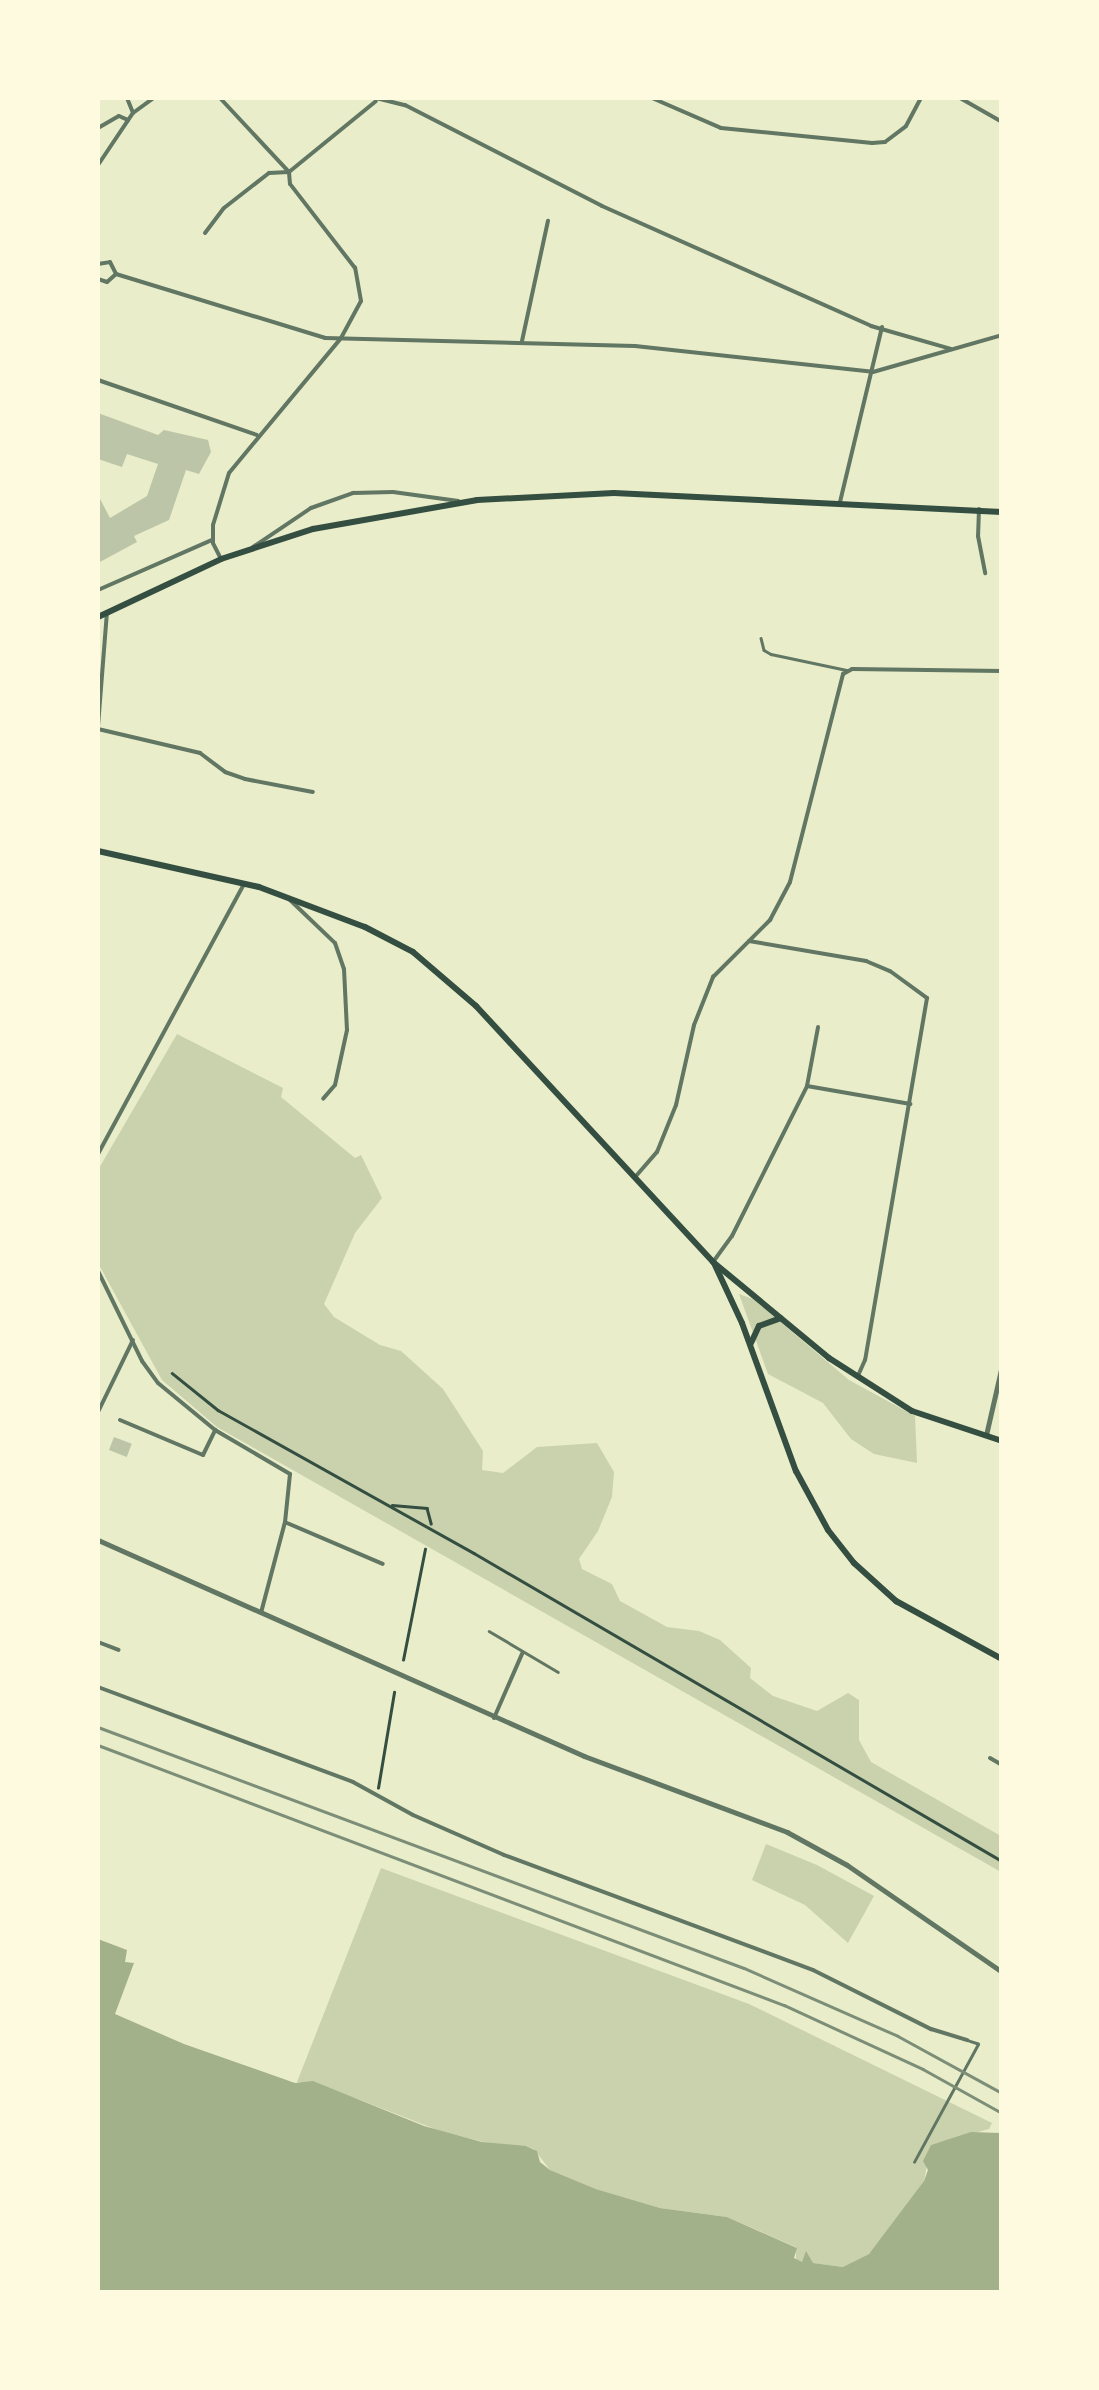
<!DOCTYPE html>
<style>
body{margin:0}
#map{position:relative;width:1099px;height:2390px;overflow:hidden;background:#e9edc9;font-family:"Work Sans",sans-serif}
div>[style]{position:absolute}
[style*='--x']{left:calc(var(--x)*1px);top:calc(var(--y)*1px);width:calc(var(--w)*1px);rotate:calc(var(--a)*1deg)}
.green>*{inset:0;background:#cad2ad}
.water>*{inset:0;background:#a3b18a}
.building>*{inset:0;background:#bcc5a7;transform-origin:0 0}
.path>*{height:2.5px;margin:-1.25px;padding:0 1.25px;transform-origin:1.25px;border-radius:1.25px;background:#344e41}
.service>*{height:2.5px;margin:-1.25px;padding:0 1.25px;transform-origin:1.25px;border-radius:1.25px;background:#617663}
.minor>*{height:4px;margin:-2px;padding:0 2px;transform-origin:2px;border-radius:2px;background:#617663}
.tertiary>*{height:5px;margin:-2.5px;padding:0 2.5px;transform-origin:2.5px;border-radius:2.5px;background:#617663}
.secondary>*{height:6px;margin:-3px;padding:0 3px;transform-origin:3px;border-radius:3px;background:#344e41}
.primary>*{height:6px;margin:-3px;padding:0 3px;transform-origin:3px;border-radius:3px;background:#344e41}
.rail>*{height:2.5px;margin:-1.25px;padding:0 1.25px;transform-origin:1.25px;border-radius:1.25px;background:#7c8e77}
span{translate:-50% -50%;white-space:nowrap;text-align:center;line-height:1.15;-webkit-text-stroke:10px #fefae0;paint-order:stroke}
.frame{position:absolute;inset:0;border:100px solid #fefae0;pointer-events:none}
</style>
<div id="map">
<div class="green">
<i style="clip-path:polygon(177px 1034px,283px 1088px,281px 1097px,355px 1158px,361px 1155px,382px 1198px,355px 1233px,324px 1304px,334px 1317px,380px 1345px,401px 1351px,443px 1389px,483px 1451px,482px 1470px,503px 1473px,537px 1447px,597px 1443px,614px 1472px,612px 1497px,598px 1531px,579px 1559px,582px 1569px,612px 1584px,620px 1601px,667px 1627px,699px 1631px,720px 1640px,751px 1668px,750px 1678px,773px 1696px,817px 1711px,848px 1693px,859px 1700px,859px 1740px,871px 1762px,1001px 1836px,1001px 1872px,217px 1427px,162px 1380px,98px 1263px,98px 1170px)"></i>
<i style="clip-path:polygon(739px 1294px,753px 1299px,849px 1380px,915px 1416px,917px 1463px,874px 1454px,851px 1439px,823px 1403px,768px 1374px)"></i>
<i style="clip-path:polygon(766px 1844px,817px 1865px,874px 1896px,848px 1943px,805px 1905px,752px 1880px)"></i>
<i style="clip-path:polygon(381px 1868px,749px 2004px,992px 2123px,989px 2129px,931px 2145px,924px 2181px,894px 2226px,869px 2254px,844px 2267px,812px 2263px,806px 2253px,802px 2263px,796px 2261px,796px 2247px,727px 2217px,660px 2208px,596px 2189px,550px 2170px,534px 2149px,526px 2146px,500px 2146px,440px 2131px,358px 2099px,297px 2082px)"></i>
</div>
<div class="water">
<i style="clip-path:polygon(98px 1939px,127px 1950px,125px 1962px,134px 1963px,115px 2014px,184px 2044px,295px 2083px,313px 2081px,424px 2126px,482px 2142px,526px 2146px,537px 2151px,540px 2162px,550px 2170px,596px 2189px,660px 2208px,727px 2217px,797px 2248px,794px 2258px,802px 2262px,806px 2251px,813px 2263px,843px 2267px,869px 2254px,924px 2181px,928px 2170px,923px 2161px,931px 2145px,971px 2132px,1000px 2133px,1001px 2292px,98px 2292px)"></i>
</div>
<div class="building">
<i style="clip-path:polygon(98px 413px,158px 435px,164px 430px,208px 440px,211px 452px,199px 474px,186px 470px,169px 520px,134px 536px,137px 542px,98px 563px,98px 495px,110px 518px,147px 496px,158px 464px,127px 454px,122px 467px,98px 459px)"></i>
<i style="left:114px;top:1437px;width:19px;height:14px;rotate:21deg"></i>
</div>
<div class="path">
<i style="--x:172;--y:1373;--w:59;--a:38.8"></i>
<i style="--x:218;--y:1410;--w:293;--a:29.2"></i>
<i style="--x:474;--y:1553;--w:611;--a:30.26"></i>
<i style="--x:392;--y:1505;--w:35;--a:5"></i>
<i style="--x:427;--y:1508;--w:16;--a:75"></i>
<i style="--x:403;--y:1660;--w:113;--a:-78.8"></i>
<i style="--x:378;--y:1788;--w:97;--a:-80.5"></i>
</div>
<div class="service">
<i style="--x:761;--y:638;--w:12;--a:76"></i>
<i style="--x:764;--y:650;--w:8;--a:30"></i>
<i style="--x:771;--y:654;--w:78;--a:11.9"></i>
<i style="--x:489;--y:1631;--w:80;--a:30.7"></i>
<i style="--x:914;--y:2162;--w:134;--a:-61.5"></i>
<i style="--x:978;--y:2044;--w:9;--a:-162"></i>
</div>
<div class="minor">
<i style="--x:127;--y:98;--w:16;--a:68"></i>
<i style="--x:220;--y:98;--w:101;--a:47"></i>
<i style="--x:376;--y:98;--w:30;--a:14"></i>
<i style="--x:405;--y:105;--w:221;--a:27.1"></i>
<i style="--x:602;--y:206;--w:295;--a:24"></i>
<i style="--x:871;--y:326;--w:83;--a:16"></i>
<i style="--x:652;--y:98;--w:75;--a:23.5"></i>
<i style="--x:721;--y:128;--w:152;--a:5.7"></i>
<i style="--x:872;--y:143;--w:13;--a:-4"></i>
<i style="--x:885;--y:142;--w:26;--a:-37"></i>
<i style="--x:906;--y:126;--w:32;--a:-62"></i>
<i style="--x:960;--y:98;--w:48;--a:29.7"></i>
<i style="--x:98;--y:128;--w:24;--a:-30"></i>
<i style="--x:119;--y:116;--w:10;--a:24"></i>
<i style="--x:98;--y:165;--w:63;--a:-56.1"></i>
<i style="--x:133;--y:113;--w:26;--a:-36"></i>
<i style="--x:205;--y:233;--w:31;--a:-53"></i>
<i style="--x:224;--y:208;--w:57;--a:-37.9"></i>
<i style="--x:269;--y:173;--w:20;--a:-3"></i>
<i style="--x:98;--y:264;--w:12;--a:-9"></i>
<i style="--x:110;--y:262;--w:13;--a:63"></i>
<i style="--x:116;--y:274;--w:12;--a:138"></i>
<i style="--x:107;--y:282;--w:9;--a:-162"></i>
<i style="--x:116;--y:274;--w:219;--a:17"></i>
<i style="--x:325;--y:338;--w:310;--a:1.5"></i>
<i style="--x:635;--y:346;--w:239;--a:6.2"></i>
<i style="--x:873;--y:372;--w:134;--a:-16"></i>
<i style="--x:522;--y:341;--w:123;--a:-77.8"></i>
<i style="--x:98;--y:380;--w:168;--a:19.1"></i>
<i style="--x:840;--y:502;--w:180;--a:-76.5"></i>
<i style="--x:979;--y:509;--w:27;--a:92"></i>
<i style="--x:978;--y:536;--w:38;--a:79"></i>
<i style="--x:253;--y:547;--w:70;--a:-33.9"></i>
<i style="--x:311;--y:508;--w:45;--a:-19.7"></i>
<i style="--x:353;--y:493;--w:40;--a:-1.4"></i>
<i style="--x:393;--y:492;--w:66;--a:7.9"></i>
<i style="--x:221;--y:559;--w:18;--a:-117"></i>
<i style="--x:213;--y:543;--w:18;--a:-90"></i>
<i style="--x:213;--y:525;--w:54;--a:-72.9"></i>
<i style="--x:229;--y:473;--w:175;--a:-50.3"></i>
<i style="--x:341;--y:338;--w:42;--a:-61.6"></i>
<i style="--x:361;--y:301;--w:34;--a:-100"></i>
<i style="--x:355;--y:268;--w:106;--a:-127.7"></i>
<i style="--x:290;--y:184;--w:12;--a:-95"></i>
<i style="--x:289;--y:172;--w:112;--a:-39.2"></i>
<i style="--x:98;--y:590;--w:124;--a:-23.7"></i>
<i style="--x:98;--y:726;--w:114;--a:-85.5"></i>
<i style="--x:98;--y:729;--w:105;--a:13.2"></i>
<i style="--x:200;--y:753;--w:31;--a:37"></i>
<i style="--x:225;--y:772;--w:21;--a:19"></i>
<i style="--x:245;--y:779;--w:69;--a:10.8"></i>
<i style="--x:290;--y:900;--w:62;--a:43.7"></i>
<i style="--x:335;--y:943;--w:28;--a:71"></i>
<i style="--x:344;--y:969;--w:61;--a:87.2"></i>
<i style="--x:347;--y:1030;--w:56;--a:102.3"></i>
<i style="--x:335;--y:1085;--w:18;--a:131"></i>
<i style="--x:749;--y:941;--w:119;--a:9.7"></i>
<i style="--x:866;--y:961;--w:26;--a:23"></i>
<i style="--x:890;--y:971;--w:46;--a:36.1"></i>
<i style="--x:927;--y:998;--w:367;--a:99.7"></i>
<i style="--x:865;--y:1360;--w:17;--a:114"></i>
<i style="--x:807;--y:1086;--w:105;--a:9.9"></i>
<i style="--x:98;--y:1154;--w:305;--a:-61.6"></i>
<i style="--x:636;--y:1176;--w:32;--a:-49"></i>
<i style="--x:657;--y:1152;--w:51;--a:-68"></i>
<i style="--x:676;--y:1105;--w:82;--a:-77.3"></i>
<i style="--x:694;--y:1025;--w:52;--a:-68.4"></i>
<i style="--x:713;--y:977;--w:81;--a:-45"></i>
<i style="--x:770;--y:920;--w:43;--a:-62.2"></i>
<i style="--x:790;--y:882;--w:215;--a:-75.7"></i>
<i style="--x:843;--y:674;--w:10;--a:-29"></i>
<i style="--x:852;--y:669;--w:150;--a:0.8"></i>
<i style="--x:713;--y:1262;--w:32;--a:-54"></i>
<i style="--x:732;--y:1236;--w:168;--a:-63.4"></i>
<i style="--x:807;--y:1086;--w:60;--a:-79.4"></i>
<i style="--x:98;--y:1271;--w:100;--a:63.9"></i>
<i style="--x:142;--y:1361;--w:27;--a:54"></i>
<i style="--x:158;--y:1383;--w:74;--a:39.5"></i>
<i style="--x:215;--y:1430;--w:87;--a:30.4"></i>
<i style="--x:290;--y:1474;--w:48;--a:95.9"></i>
<i style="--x:285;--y:1522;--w:94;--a:104.8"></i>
<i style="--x:98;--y:1412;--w:80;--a:-64.1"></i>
<i style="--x:120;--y:1420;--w:90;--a:22.9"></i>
<i style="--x:203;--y:1455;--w:28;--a:-64"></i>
<i style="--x:287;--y:1523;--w:104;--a:23.1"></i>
<i style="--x:98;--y:1642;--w:22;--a:21"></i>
<i style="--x:98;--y:1687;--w:272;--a:20.4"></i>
<i style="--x:353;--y:1782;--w:68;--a:28.8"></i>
<i style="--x:413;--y:1815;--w:99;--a:23.7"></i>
<i style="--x:504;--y:1855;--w:330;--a:20.4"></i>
<i style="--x:813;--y:1970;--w:132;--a:26.6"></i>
<i style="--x:931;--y:2029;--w:38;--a:17"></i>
<i style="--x:494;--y:1718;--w:70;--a:-66.4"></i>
<i style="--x:990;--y:1758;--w:14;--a:30"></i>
</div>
<div class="tertiary">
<i style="--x:986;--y:1435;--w:72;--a:-77.1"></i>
<i style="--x:98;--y:1540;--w:532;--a:23.96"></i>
<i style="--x:584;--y:1756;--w:217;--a:20.5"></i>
<i style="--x:787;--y:1832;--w:68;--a:28.8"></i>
<i style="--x:847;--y:1865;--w:188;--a:34.6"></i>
</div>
<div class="secondary">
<i style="--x:98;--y:617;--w:136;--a:-25.2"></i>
<i style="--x:221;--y:559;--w:97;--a:-18.1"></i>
<i style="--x:313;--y:529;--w:167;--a:-10"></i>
<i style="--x:477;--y:500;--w:137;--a:-2.9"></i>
<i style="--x:614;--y:493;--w:388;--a:2.8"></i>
</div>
<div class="primary">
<i style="--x:98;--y:851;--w:165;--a:12.6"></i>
<i style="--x:259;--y:887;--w:113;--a:20.7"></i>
<i style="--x:365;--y:927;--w:54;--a:27.5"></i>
<i style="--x:413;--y:952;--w:83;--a:40.6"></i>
<i style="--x:476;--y:1006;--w:349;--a:47.2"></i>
<i style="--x:713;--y:1262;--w:151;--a:39.6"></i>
<i style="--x:829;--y:1358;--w:98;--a:32.6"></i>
<i style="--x:912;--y:1411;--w:95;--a:18.4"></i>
<i style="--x:714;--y:1263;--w:66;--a:65"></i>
<i style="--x:742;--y:1323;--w:158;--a:70"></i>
<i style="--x:796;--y:1471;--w:67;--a:61.5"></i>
<i style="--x:828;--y:1530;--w:42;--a:51.8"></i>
<i style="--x:854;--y:1563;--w:57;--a:42.1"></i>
<i style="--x:896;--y:1601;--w:121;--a:28.7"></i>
<i style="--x:751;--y:1343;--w:19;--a:-65"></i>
<i style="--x:759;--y:1326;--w:23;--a:-20"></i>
</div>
<div class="rail">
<i style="--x:98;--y:1727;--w:689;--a:20.46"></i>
<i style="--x:744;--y:1968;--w:168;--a:23.8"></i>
<i style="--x:898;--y:2036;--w:119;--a:28.7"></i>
<i style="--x:98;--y:1745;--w:734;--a:20.76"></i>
<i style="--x:784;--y:2005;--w:153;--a:24.7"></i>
<i style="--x:923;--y:2069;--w:90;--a:29.1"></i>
</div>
<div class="frame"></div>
</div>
